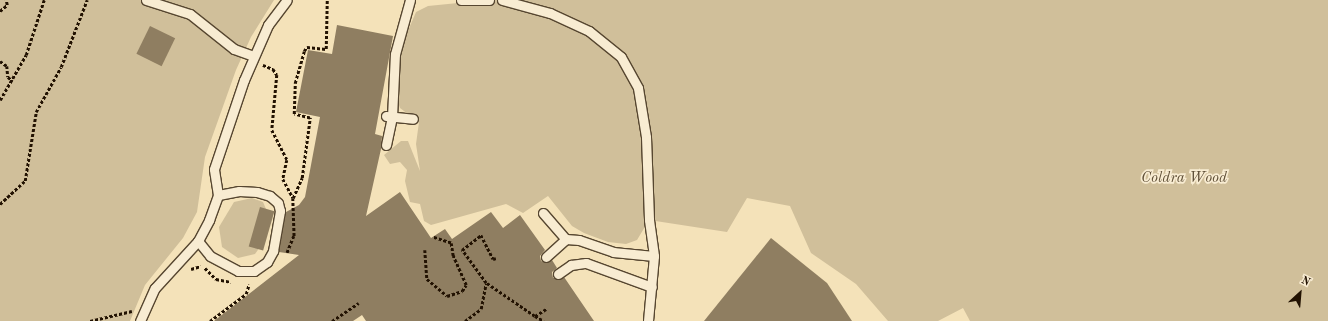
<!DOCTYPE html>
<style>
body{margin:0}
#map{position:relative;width:1328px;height:321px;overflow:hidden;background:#f4e2b9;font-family:"Old Standard TT",serif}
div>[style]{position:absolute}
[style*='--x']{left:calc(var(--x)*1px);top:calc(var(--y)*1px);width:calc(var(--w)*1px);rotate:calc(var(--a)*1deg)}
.green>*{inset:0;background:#d0bf9a}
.building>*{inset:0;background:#8f7e61;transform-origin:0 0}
.path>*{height:2.5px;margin-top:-1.25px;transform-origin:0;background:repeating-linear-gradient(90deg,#221202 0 3px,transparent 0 5px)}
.roads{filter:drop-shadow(1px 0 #564630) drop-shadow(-1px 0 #564630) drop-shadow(0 1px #564630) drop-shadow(0 -1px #564630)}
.service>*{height:9px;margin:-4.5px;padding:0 4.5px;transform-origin:4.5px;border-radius:4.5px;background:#f8ecd2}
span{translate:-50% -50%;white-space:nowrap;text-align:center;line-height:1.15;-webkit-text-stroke:3.5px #f8ecd2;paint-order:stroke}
.park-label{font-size:15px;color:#5f4f37;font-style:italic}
.north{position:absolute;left:1280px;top:273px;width:40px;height:40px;-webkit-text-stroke:3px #f8ecd2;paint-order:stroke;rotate:26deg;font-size:11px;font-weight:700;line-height:16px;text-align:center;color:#221202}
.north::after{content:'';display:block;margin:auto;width:14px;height:18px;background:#221202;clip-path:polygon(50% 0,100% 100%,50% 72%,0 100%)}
</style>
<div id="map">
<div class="green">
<i style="clip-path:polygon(0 0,274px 0,251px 37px,236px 70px,205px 157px,197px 212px,183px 238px,145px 285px,130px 321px,0 321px)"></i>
<i style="clip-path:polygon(461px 0,1328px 0,1328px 321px,970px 321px,963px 308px,938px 321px,888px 321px,856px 284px,811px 253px,790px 206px,747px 198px,727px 232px,649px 220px,637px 240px,626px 244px,608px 242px,584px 233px,572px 226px,548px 196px,523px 213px,506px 204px,431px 225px,424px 221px,420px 204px,410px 202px,405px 181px,407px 170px,400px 162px,390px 164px,384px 155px,401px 141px,408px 141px,420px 171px,416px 144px,419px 122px,414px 113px,408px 114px,400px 108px,397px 99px,395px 61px,416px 12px,428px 6px,468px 2px)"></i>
<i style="clip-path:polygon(252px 198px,263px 202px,266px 209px,260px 247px,255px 254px,238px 258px,222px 247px,219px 227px,234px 202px)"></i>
</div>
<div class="building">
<i style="clip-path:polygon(337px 25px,393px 36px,375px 134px,382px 136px,381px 149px,366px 216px,400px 192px,431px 238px,445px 229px,452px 239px,491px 212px,503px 228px,520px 215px,545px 250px,540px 256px,541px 261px,547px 263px,552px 260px,557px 268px,552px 272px,553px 278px,564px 277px,594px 321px,366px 321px,362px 315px,353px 321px,214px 321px,299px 255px,279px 252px,286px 212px,299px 205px,305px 197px,320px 117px,296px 112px,308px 50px,332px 54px)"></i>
<i style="left:150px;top:26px;width:28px;height:31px;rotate:26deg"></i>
<i style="left:260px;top:207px;width:15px;height:41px;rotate:16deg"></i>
<i style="clip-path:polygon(771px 238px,827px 283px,852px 321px,704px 321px)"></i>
</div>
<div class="path">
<i style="--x:0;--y:11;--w:9;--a:-41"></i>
<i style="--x:7;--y:5;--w:5;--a:-101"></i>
<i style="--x:0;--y:61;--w:9;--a:36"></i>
<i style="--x:7;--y:66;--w:11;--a:85"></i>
<i style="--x:8;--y:77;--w:6;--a:39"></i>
<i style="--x:263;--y:65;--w:11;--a:22"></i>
<i style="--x:273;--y:69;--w:7;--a:56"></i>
<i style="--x:277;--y:75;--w:55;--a:95.2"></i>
<i style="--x:272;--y:130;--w:34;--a:63"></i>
<i style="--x:287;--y:160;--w:19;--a:102"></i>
<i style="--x:283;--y:179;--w:21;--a:62"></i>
<i style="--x:293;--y:198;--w:38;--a:88"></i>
<i style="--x:294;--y:236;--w:18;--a:112"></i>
<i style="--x:0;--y:100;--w:52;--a:-60"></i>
<i style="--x:26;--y:55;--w:58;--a:-71.9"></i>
<i style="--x:293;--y:198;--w:22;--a:-66"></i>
<i style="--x:302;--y:178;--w:61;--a:-82.4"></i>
<i style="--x:310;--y:118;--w:16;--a:-166"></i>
<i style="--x:294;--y:114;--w:31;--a:-88"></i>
<i style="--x:295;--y:83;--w:33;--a:-74"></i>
<i style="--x:304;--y:51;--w:5;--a:-53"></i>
<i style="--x:307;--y:47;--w:19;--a:6"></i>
<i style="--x:326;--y:49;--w:49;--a:-88.8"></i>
<i style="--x:0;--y:204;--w:34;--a:-43"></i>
<i style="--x:25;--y:181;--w:70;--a:-80.9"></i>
<i style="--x:36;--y:112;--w:51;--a:-60.9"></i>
<i style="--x:61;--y:67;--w:72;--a:-68.8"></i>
<i style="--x:425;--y:250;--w:29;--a:86"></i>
<i style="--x:427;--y:279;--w:26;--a:40"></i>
<i style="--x:447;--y:296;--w:16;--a:-18"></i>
<i style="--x:462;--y:291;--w:7;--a:-56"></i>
<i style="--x:466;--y:285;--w:32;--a:-114"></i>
<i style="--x:453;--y:256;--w:13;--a:-99"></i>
<i style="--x:451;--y:243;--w:19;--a:-162"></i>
<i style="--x:205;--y:268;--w:16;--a:45"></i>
<i style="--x:216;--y:279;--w:15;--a:11"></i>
<i style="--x:191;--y:269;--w:10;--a:-17"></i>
<i style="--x:487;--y:283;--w:58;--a:34.5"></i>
<i style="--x:535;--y:316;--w:13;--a:-32"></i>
<i style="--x:535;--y:316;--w:10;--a:29"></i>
<i style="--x:90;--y:321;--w:43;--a:-13.4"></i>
<i style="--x:210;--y:321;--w:45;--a:-36.9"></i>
<i style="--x:246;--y:294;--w:10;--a:-73"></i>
<i style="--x:332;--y:321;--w:32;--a:-34"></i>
<i style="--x:465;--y:321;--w:20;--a:-37"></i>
<i style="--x:481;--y:309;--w:26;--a:-79"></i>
<i style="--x:486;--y:283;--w:41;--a:-126"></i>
<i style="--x:462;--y:250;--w:24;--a:-38"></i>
<i style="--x:481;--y:235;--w:27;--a:63"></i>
<i style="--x:493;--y:259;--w:3;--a:-18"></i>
</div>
<div class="roads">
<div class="service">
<i style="--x:146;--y:0;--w:46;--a:17.7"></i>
<i style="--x:190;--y:14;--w:56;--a:38.5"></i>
<i style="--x:234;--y:49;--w:20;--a:20"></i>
<i style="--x:461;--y:0;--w:28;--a:0"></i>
<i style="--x:502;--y:0;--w:50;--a:15.2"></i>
<i style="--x:550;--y:13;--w:43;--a:24.8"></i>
<i style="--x:589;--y:31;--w:41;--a:39.1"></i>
<i style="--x:621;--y:57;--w:35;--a:61"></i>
<i style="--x:638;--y:88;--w:50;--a:80.7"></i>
<i style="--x:646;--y:137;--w:83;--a:87.9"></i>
<i style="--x:649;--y:220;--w:36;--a:82"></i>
<i style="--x:654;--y:256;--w:65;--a:95.3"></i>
<i style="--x:386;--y:116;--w:27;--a:6"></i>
<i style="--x:386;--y:145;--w:29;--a:-78"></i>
<i style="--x:392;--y:117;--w:63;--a:-87.3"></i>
<i style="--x:395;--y:54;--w:56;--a:-74.5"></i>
<i style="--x:543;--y:213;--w:35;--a:49"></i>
<i style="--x:198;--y:241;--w:19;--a:51"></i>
<i style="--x:210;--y:256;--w:32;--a:28"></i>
<i style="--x:238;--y:271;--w:16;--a:0"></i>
<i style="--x:254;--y:271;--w:16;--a:-35"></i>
<i style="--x:267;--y:262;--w:13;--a:-61"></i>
<i style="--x:273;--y:251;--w:41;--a:-80.1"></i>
<i style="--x:280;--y:211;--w:8;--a:-104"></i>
<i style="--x:278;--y:203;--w:11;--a:-139"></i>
<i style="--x:270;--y:196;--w:14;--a:-163"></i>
<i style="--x:257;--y:192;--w:18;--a:-177"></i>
<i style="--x:239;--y:191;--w:21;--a:169"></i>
<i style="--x:546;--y:257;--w:27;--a:-42"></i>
<i style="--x:566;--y:239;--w:13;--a:4"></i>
<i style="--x:579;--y:240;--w:36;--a:19"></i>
<i style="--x:613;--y:252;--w:41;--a:5.6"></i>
<i style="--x:558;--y:274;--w:16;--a:-35"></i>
<i style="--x:571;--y:265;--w:15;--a:-8"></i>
<i style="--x:586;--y:263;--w:70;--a:20"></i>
<i style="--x:140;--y:321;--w:36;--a:-66"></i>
<i style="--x:155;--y:288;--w:64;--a:-47.5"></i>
<i style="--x:198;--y:241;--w:24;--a:-62"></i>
<i style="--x:209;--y:220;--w:27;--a:-70"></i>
<i style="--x:218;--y:195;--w:26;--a:-99"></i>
<i style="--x:214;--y:169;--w:94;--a:-71.4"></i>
<i style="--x:244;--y:80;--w:60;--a:-66.4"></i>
<i style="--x:268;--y:25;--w:31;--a:-53"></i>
</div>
</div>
<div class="park-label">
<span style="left:1184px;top:179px">Coldra Wood</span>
</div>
<div class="north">N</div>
</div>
